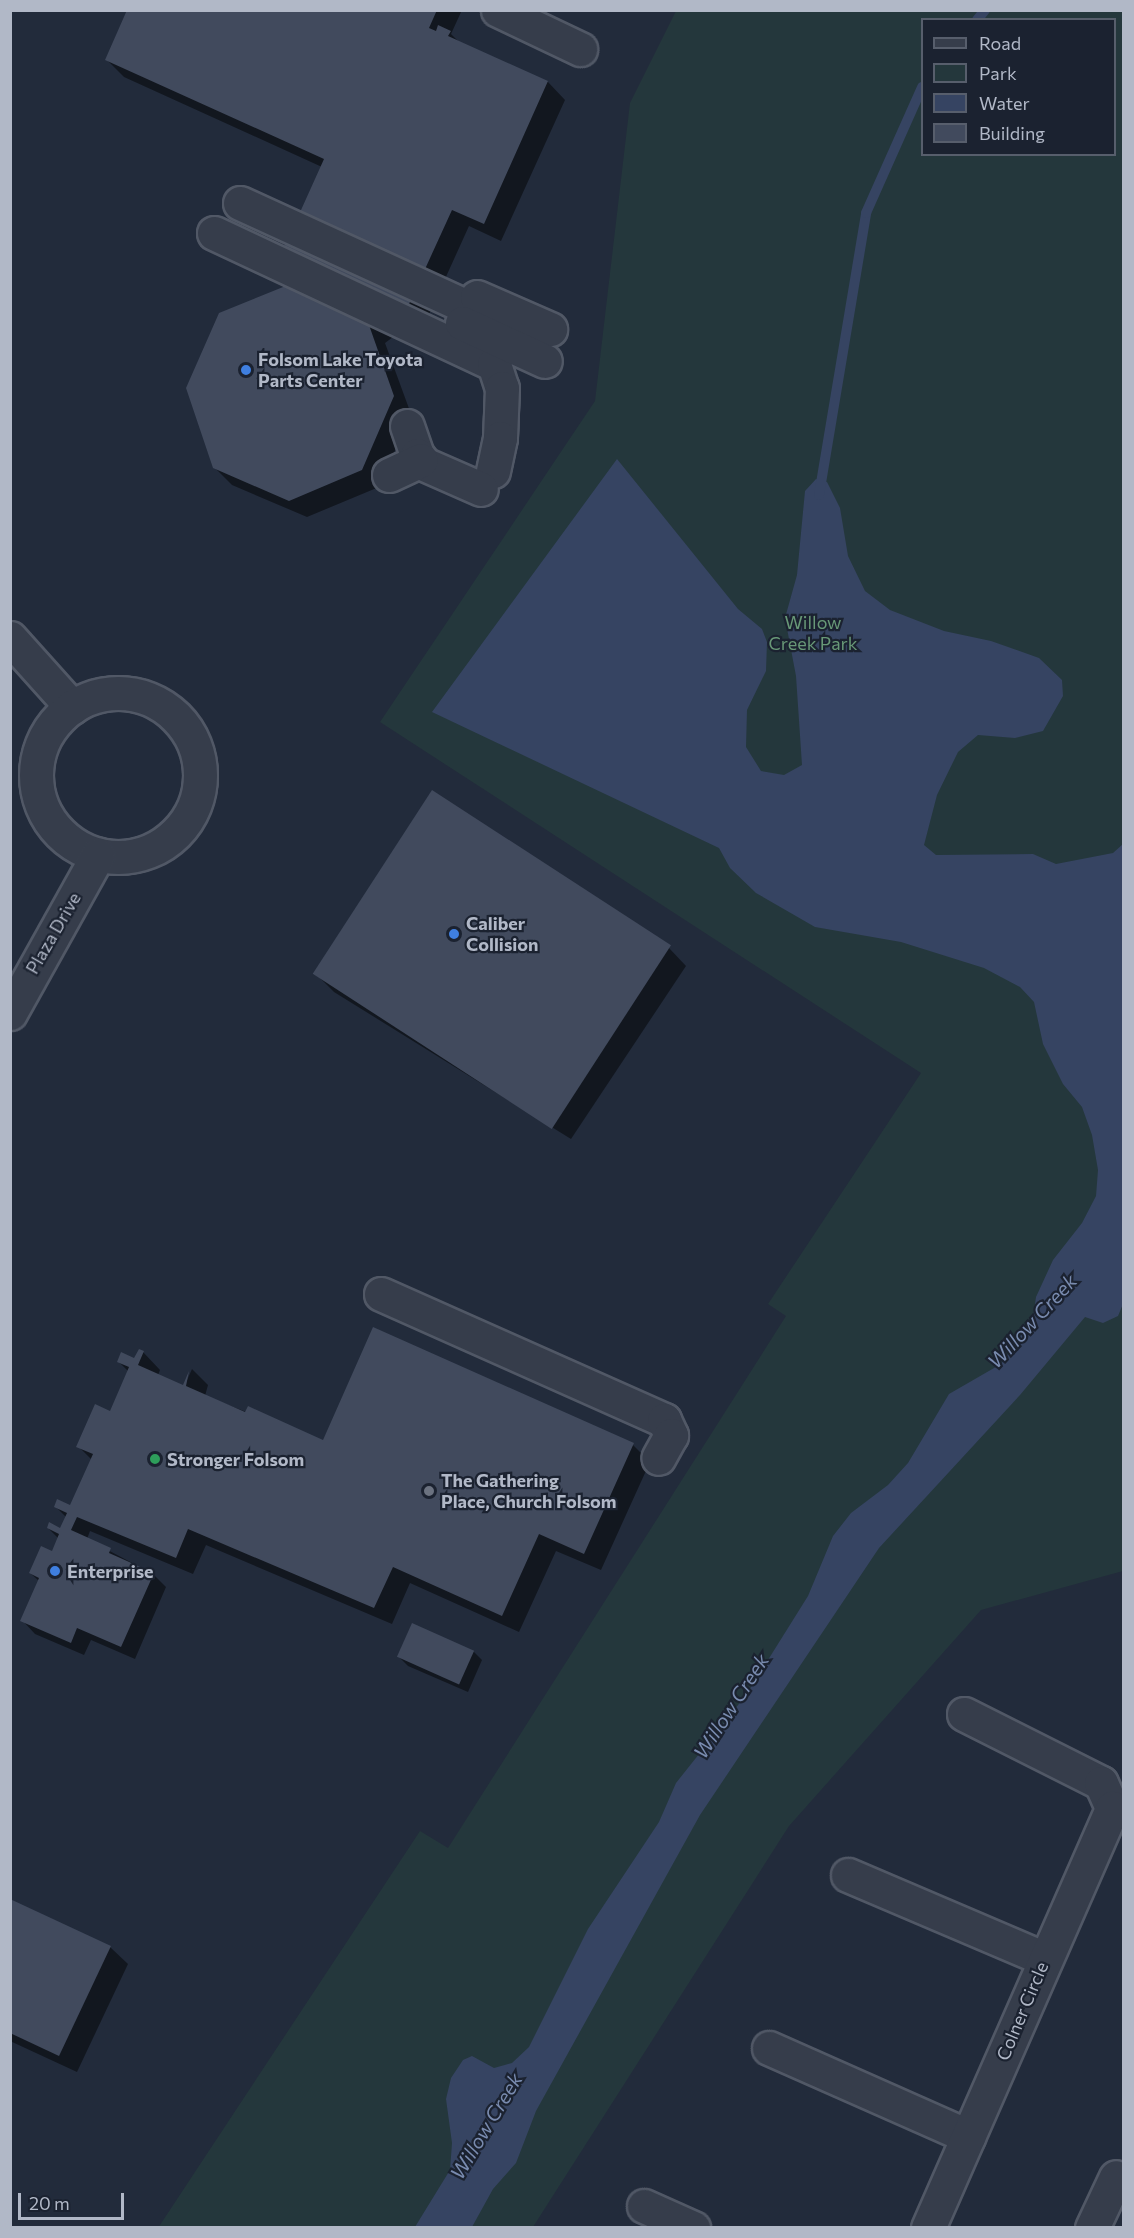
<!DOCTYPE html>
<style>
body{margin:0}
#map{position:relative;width:1134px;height:2238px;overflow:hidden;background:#222b3b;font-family:Commissioner,sans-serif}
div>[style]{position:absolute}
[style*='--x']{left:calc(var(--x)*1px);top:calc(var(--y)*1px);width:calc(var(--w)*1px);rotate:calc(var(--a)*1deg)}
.green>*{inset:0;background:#24373c}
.water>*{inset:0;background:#364462}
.shadow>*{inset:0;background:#0007}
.stream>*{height:10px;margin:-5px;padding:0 5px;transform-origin:5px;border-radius:5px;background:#364462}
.building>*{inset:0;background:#414a5d;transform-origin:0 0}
.roads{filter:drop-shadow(2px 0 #515866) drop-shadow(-2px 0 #515866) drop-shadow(0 2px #515866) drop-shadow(0 -2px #515866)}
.minor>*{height:33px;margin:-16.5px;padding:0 16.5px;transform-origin:16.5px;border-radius:16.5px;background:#363d4b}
.minor>.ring{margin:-16.5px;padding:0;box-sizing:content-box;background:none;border:33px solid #363d4b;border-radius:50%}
.dots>*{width:16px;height:16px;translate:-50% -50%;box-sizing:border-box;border:3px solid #1b2230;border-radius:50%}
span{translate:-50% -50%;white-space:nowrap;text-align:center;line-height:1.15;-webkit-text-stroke:4.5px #1b2230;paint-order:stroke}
.poi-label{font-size:18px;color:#b1b8c7;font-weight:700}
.left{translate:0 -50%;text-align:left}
.park-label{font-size:18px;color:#689877}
.street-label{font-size:18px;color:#b1b8c7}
.water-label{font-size:20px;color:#798baf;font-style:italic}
.frame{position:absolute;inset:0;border:12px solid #b1b8c7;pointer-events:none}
.legend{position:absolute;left:921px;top:18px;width:195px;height:138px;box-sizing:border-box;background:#1b2230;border:2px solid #575e6c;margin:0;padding:8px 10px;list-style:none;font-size:18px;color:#b1b8c7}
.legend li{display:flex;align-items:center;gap:12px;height:30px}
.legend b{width:30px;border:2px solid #575e6c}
.scale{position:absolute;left:18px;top:2193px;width:106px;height:27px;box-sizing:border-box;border:3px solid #b1b8c7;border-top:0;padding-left:8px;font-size:18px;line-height:21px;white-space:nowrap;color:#b1b8c7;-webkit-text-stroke:4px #1b2230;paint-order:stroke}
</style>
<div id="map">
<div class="green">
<i style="clip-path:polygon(evenodd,676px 11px,1123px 11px,1123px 1571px,981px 1610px,789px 1826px,533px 2227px,158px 2228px,420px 1831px,448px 1848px,786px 1316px,768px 1304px,921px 1073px,380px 722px,595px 401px,630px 103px,676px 11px,922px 20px,1114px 20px,1114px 154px,922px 154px,922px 20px)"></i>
</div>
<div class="water">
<i style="clip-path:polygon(617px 459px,738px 609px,762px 629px,767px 642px,766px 671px,747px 710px,746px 747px,761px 771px,784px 775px,802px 765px,796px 676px,785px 618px,797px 575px,805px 491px,816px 479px,827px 482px,840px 508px,848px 556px,865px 591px,890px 610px,944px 631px,991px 641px,1039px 658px,1062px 680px,1063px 696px,1043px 731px,1015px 738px,978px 735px,958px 752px,937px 795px,924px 845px,936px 855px,1033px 854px,1056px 864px,1113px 853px,1123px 844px,1123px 1304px,1118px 1316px,1103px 1323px,1085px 1317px,1020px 1395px,879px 1548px,700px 1815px,536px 2111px,516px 2163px,493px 2189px,472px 2227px,415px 2227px,450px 2170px,452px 2143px,446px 2099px,451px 2078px,463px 2060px,472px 2056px,494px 2068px,512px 2063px,529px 2047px,588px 1929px,659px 1822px,676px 1783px,746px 1695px,808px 1596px,833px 1536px,851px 1513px,888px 1485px,908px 1463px,949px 1394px,1001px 1364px,1033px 1318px,1036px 1297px,1053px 1260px,1082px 1223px,1096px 1196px,1098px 1170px,1092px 1135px,1082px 1107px,1063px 1084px,1043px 1044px,1034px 1002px,1020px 987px,984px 968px,901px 942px,815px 927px,756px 893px,730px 868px,719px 848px,432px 712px)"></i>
</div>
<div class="shadow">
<i style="clip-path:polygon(129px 10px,462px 10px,451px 34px,461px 44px,548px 82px,565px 100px,501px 241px,469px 226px,416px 343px,397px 334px,385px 343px,411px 414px,379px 487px,307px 517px,232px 485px,214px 467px,291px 285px,322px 167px,124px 77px,107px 60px)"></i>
<i style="clip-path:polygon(433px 792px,669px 948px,686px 966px,571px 1139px,334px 992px,317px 975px)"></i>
<i style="clip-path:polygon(143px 1352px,160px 1370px,158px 1375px,184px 1387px,192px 1369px,208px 1385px,205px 1396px,324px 1442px,633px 1445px,650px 1462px,601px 1570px,556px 1551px,519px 1632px,410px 1583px,392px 1624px,206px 1545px,193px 1574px,90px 1531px,87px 1539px,153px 1574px,166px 1587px,135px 1659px,91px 1640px,84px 1655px,35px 1634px,22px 1620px,39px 1581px,30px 1573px,53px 1553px,59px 1539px,48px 1528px,61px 1530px,67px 1518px,55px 1506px,71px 1507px,92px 1460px,78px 1446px,111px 1413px,129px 1372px,119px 1362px,135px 1360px)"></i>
<i style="clip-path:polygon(473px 1651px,482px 1660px,468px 1692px,408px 1666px,399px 1657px)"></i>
<i style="clip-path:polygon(10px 1901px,110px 1947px,128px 1964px,77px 2072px,10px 2041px)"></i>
</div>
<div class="stream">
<i style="--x:977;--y:20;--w:13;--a:-51"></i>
<i style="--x:819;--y:495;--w:286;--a:-80.5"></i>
<i style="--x:866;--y:213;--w:138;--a:-66"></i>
</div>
<div class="building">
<i style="clip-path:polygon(127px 10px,437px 10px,429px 28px,436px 31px,438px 25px,451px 31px,448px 36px,548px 81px,484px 224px,452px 210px,399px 326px,379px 317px,369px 325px,394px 396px,362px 470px,289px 501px,213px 468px,186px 388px,219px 313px,293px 283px,274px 270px,324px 159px,105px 60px)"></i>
<i style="left:432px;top:790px;width:285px;height:219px;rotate:33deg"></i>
<i style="clip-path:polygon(373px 1327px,634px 1443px,584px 1554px,539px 1534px,502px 1616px,393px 1567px,374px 1608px,188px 1529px,176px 1558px,77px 1517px,71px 1530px,111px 1548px,109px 1553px,154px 1573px,121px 1647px,77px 1628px,71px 1643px,20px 1621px,39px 1578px,29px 1573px,41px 1546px,52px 1551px,59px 1534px,47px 1528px,49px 1522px,60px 1528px,67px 1513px,54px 1507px,57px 1499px,70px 1505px,93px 1454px,76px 1447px,95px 1404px,110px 1411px,129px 1367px,117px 1362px,121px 1352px,134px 1358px,139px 1349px,144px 1351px,138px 1365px,183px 1385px,189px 1371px,186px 1386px,245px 1412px,248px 1406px,323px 1440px)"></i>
<i style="left:412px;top:1623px;width:68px;height:37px;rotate:24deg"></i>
<i style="clip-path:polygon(10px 1899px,111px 1946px,59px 2056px,10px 2033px)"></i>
</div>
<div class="roads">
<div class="minor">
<i style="--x:498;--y:10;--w:91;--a:25.4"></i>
<i style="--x:240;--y:203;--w:281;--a:24.6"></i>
<i style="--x:214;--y:233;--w:309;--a:25.1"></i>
<i style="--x:494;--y:364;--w:25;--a:72"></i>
<i style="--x:502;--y:388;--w:50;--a:92.3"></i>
<i style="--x:500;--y:438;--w:34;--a:102"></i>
<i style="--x:477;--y:297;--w:80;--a:23.7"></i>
<i style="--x:462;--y:323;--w:91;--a:24.6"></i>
<i style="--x:407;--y:426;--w:31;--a:71"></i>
<i style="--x:417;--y:455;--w:11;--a:52"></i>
<i style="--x:424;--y:464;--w:62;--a:23.7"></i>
<i style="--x:389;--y:475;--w:35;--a:-25"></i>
<i style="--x:10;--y:638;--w:93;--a:48.1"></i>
<i class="ring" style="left:36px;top:693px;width:131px;height:131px"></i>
<i style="--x:10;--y:1013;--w:181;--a:-60.9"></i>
<i style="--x:381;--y:1294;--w:310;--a:24"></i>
<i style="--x:664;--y:1420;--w:17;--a:65"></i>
<i style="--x:671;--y:1435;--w:26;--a:119"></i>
<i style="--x:964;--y:1714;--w:153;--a:26.7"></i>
<i style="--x:1101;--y:1783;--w:27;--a:66"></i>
<i style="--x:848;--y:1875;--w:214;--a:23.1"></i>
<i style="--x:769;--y:2048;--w:218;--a:23.9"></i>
<i style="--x:644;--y:2206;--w:54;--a:24.2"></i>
<i style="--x:928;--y:2228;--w:459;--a:-66.3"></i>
<i style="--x:1092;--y:2228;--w:56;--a:-64.8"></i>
</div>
</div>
<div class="dots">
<i style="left:246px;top:370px;background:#3f7fe0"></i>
<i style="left:454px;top:934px;background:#3f7fe0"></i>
<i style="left:155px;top:1459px;background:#2e9e5b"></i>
<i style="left:429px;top:1491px;background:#6b7280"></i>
<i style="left:55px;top:1571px;background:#3f7fe0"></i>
</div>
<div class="poi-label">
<span class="left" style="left:258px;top:370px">Folsom Lake Toyota<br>Parts Center</span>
<span class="left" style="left:466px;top:934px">Caliber<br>Collision</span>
<span class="left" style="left:167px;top:1459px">Stronger Folsom</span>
<span class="left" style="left:441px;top:1491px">The Gathering<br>Place, Church Folsom</span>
<span class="left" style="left:67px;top:1571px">Enterprise</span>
</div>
<div class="park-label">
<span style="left:813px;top:633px">Willow<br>Creek Park</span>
</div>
<div class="street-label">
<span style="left:53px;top:933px;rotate:-60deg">Plaza Drive</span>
<span style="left:1022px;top:2011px;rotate:-67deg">Colner Circle</span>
</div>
<div class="water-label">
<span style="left:1032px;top:1321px;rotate:-47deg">Willow Creek</span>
<span style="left:731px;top:1706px;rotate:-57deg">Willow Creek</span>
<span style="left:486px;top:2126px;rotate:-59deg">Willow Creek</span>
</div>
<div class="frame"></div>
<ul class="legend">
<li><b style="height:8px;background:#363d4b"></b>Road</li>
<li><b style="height:16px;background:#24373c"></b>Park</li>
<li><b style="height:16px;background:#364462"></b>Water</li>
<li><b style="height:16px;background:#414a5d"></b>Building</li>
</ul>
<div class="scale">20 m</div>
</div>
